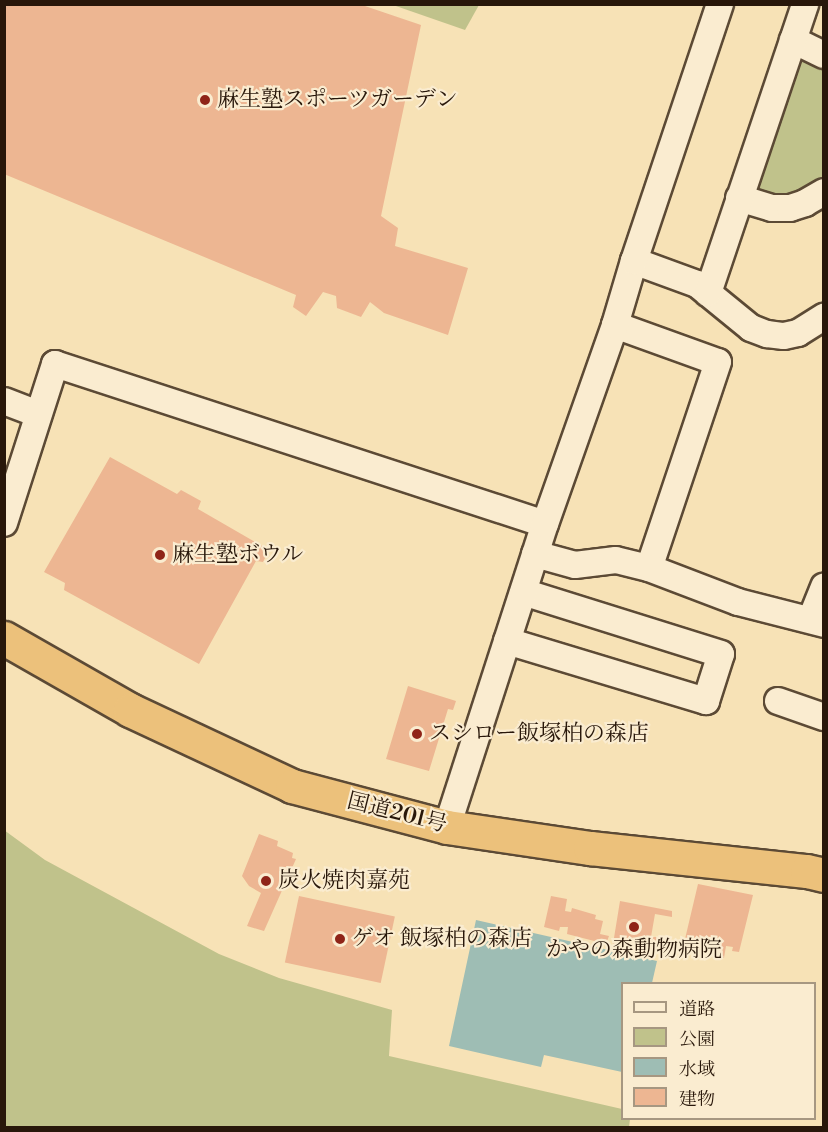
<!DOCTYPE html>
<meta charset="utf-8">
<style>
body{margin:0}
#map{position:relative;width:828px;height:1132px;overflow:hidden;background:#f7e2b6;font-family:"Libre Bodoni","Noto Serif JP",serif}
div>[style]{position:absolute}
[style*='--x']{left:calc(var(--x)*1px);top:calc(var(--y)*1px);width:calc(var(--w)*1px);rotate:calc(var(--a)*1deg)}
.green>*{inset:0;background:#c0c28b}
.water>*{inset:0;background:#9ebdb4}
.building>*{inset:0;background:#edb692;transform-origin:0 0}
.roads{filter:drop-shadow(2px 0 #5c4a35) drop-shadow(-2px 0 #5c4a35) drop-shadow(0 2px #5c4a35) drop-shadow(0 -2px #5c4a35)}
.minor>*{height:26px;margin:-13px;padding:0 13px;transform-origin:13px;border-radius:13px;background:#faecd0}
.highway>*{height:33px;margin:-16.5px;padding:0 16.5px;transform-origin:16.5px;border-radius:16.5px;background:#ecc17b}
.dots>*{width:16px;height:16px;translate:-50% -50%;box-sizing:border-box;border:3px solid #faecd0;border-radius:50%}
span{translate:-50% -50%;white-space:nowrap;text-align:center;line-height:1.15;-webkit-text-stroke:4.5px #faecd0;paint-order:stroke}
.poi-label{font-size:22px;color:#28170a}
.left{translate:0 -50%;text-align:left}
.street-label{font-size:22px;color:#28170a}
.frame{position:absolute;inset:0;border:6px solid #28170a;pointer-events:none}
.legend{position:absolute;left:621px;top:982px;width:195px;height:138px;box-sizing:border-box;background:#faecd0;border:2px solid #a69781;margin:0;padding:8px 10px;list-style:none;font-size:18px;color:#28170a}
.legend li{display:flex;align-items:center;gap:12px;height:30px}
.legend b{width:30px;border:2px solid #a69781}
</style>
<div id="map">
<div class="green">
<i style="clip-path:polygon(393px 5px,479px 4px,479px 5px,465px 30px)"></i>
<i style="clip-path:polygon(799px 56px,823px 67px,823px 182px,788px 200px,758px 195px,754px 187px)"></i>
<i style="clip-path:polygon(4px 830px,45px 860px,219px 954px,279px 978px,392px 1010px,389px 1056px,622px 1109px,622px 1118px,630px 1119px,629px 1127px,5px 1127px)"></i>
</div>
<div class="water">
<i style="clip-path:polygon(476px 920px,657px 961px,652px 983px,622px 984px,622px 1072px,544px 1055px,541px 1067px,449px 1046px)"></i>
</div>
<div class="building">
<i style="clip-path:polygon(4px 4px,359px 4px,421px 25px,381px 216px,398px 228px,395px 246px,468px 268px,448px 335px,384px 313px,370px 302px,361px 317px,337px 308px,336px 296px,323px 292px,306px 316px,293px 307px,296px 295px,4px 174px)"></i>
<i style="clip-path:polygon(110px 457px,177px 494px,181px 490px,201px 501px,198px 509px,269px 550px,263px 562px,256px 561px,199px 664px,64px 590px,65px 583px,44px 572px)"></i>
<i style="clip-path:polygon(408px 686px,456px 701px,453px 710px,448px 709px,429px 771px,386px 759px)"></i>
<i style="clip-path:polygon(259px 834px,278px 841px,277px 846px,293px 853px,292px 858px,296px 859px,264px 931px,247px 926px,261px 893px,249px 886px,242px 876px)"></i>
<i style="clip-path:polygon(698px 884px,753px 895px,739px 952px,732px 951px,733px 947px,726px 946px,724px 958px,692px 950px,694px 938px,685px 939px)"></i>
<i style="left:299px;top:896px;width:98px;height:68px;rotate:12deg"></i>
<i style="clip-path:polygon(551px 896px,567px 899px,565px 911px,571px 912px,572px 908px,596px 915px,595px 919px,603px 921px,600px 934px,609px 936px,606px 944px,567px 934px,568px 927px,560px 927px,559px 931px,544px 927px)"></i>
<i style="clip-path:polygon(620px 901px,672px 911px,672px 917px,655px 914px,651px 937px,657px 937px,655px 947px,629px 940px,627px 948px,613px 944px)"></i>
</div>
<div class="roads">
<div class="minor">
<i style="--x:793;--y:40;--w:34;--a:26"></i>
<i style="--x:739;--y:198;--w:34;--a:17"></i>
<i style="--x:772;--y:208;--w:18;--a:0"></i>
<i style="--x:790;--y:208;--w:16;--a:-18"></i>
<i style="--x:805;--y:203;--w:22;--a:-30"></i>
<i style="--x:634;--y:261;--w:67;--a:20.1"></i>
<i style="--x:697;--y:284;--w:70;--a:39.2"></i>
<i style="--x:751;--y:328;--w:17;--a:21"></i>
<i style="--x:767;--y:334;--w:17;--a:7"></i>
<i style="--x:784;--y:336;--w:14;--a:-12"></i>
<i style="--x:798;--y:333;--w:31;--a:-32"></i>
<i style="--x:708;--y:293;--w:305;--a:-71.4"></i>
<i style="--x:615;--y:325;--w:109;--a:19.8"></i>
<i style="--x:718;--y:362;--w:217;--a:108.5"></i>
<i style="--x:4;--y:401;--w:36;--a:21"></i>
<i style="--x:4;--y:523;--w:167;--a:-72.2"></i>
<i style="--x:55;--y:364;--w:515;--a:18.08"></i>
<i style="--x:535;--y:554;--w:41;--a:15.4"></i>
<i style="--x:575;--y:565;--w:41;--a:-7"></i>
<i style="--x:616;--y:560;--w:34;--a:14"></i>
<i style="--x:649;--y:568;--w:95;--a:20.9"></i>
<i style="--x:738;--y:602;--w:89;--a:14.3"></i>
<i style="--x:811;--y:619;--w:35;--a:-68"></i>
<i style="--x:507;--y:641;--w:208;--a:16.8"></i>
<i style="--x:706;--y:701;--w:49;--a:-72.3"></i>
<i style="--x:721;--y:654;--w:207;--a:-162.6"></i>
<i style="--x:778;--y:701;--w:49;--a:19.2"></i>
<i style="--x:447;--y:827;--w:318;--a:-72.1"></i>
<i style="--x:545;--y:524;--w:211;--a:-70.6"></i>
<i style="--x:615;--y:325;--w:67;--a:-73.5"></i>
<i style="--x:634;--y:261;--w:271;--a:-71.5"></i>
</div>
<div class="highway">
<i style="--x:4;--y:638;--w:145;--a:29.7"></i>
<i style="--x:130;--y:710;--w:179;--a:25.1"></i>
<i style="--x:292;--y:786;--w:160;--a:14.8"></i>
<i style="--x:447;--y:827;--w:145;--a:8.4"></i>
<i style="--x:590;--y:848;--w:218;--a:6.1"></i>
<i style="--x:807;--y:871;--w:17;--a:13"></i>
</div>
</div>
<div class="dots">
<i style="left:205px;top:100px;background:#8f2418"></i>
<i style="left:160px;top:555px;background:#8f2418"></i>
<i style="left:417px;top:734px;background:#8f2418"></i>
<i style="left:266px;top:881px;background:#8f2418"></i>
<i style="left:634px;top:927px;background:#8f2418"></i>
<i style="left:340px;top:939px;background:#8f2418"></i>
</div>
<div class="poi-label">
<span class="left" style="left:217px;top:100px">麻生塾スポーツガーデン</span>
<span class="left" style="left:172px;top:555px">麻生塾ボウル</span>
<span class="left" style="left:429px;top:734px">スシロー飯塚柏の森店</span>
<span class="left" style="left:278px;top:881px">炭火焼肉嘉苑</span>
<span class="left" style="left:352px;top:939px">ゲオ 飯塚柏の森店</span>
<span style="left:634px;top:950px">かやの森動物病院</span>
</div>
<div class="street-label">
<span style="left:397px;top:813px;rotate:14deg">国道201号</span>
</div>
<div class="frame"></div>
<ul class="legend">
<li><b style="height:8px;background:#faecd0"></b>道路</li>
<li><b style="height:16px;background:#c0c28b"></b>公園</li>
<li><b style="height:16px;background:#9ebdb4"></b>水域</li>
<li><b style="height:16px;background:#edb692"></b>建物</li>
</ul>
</div>
